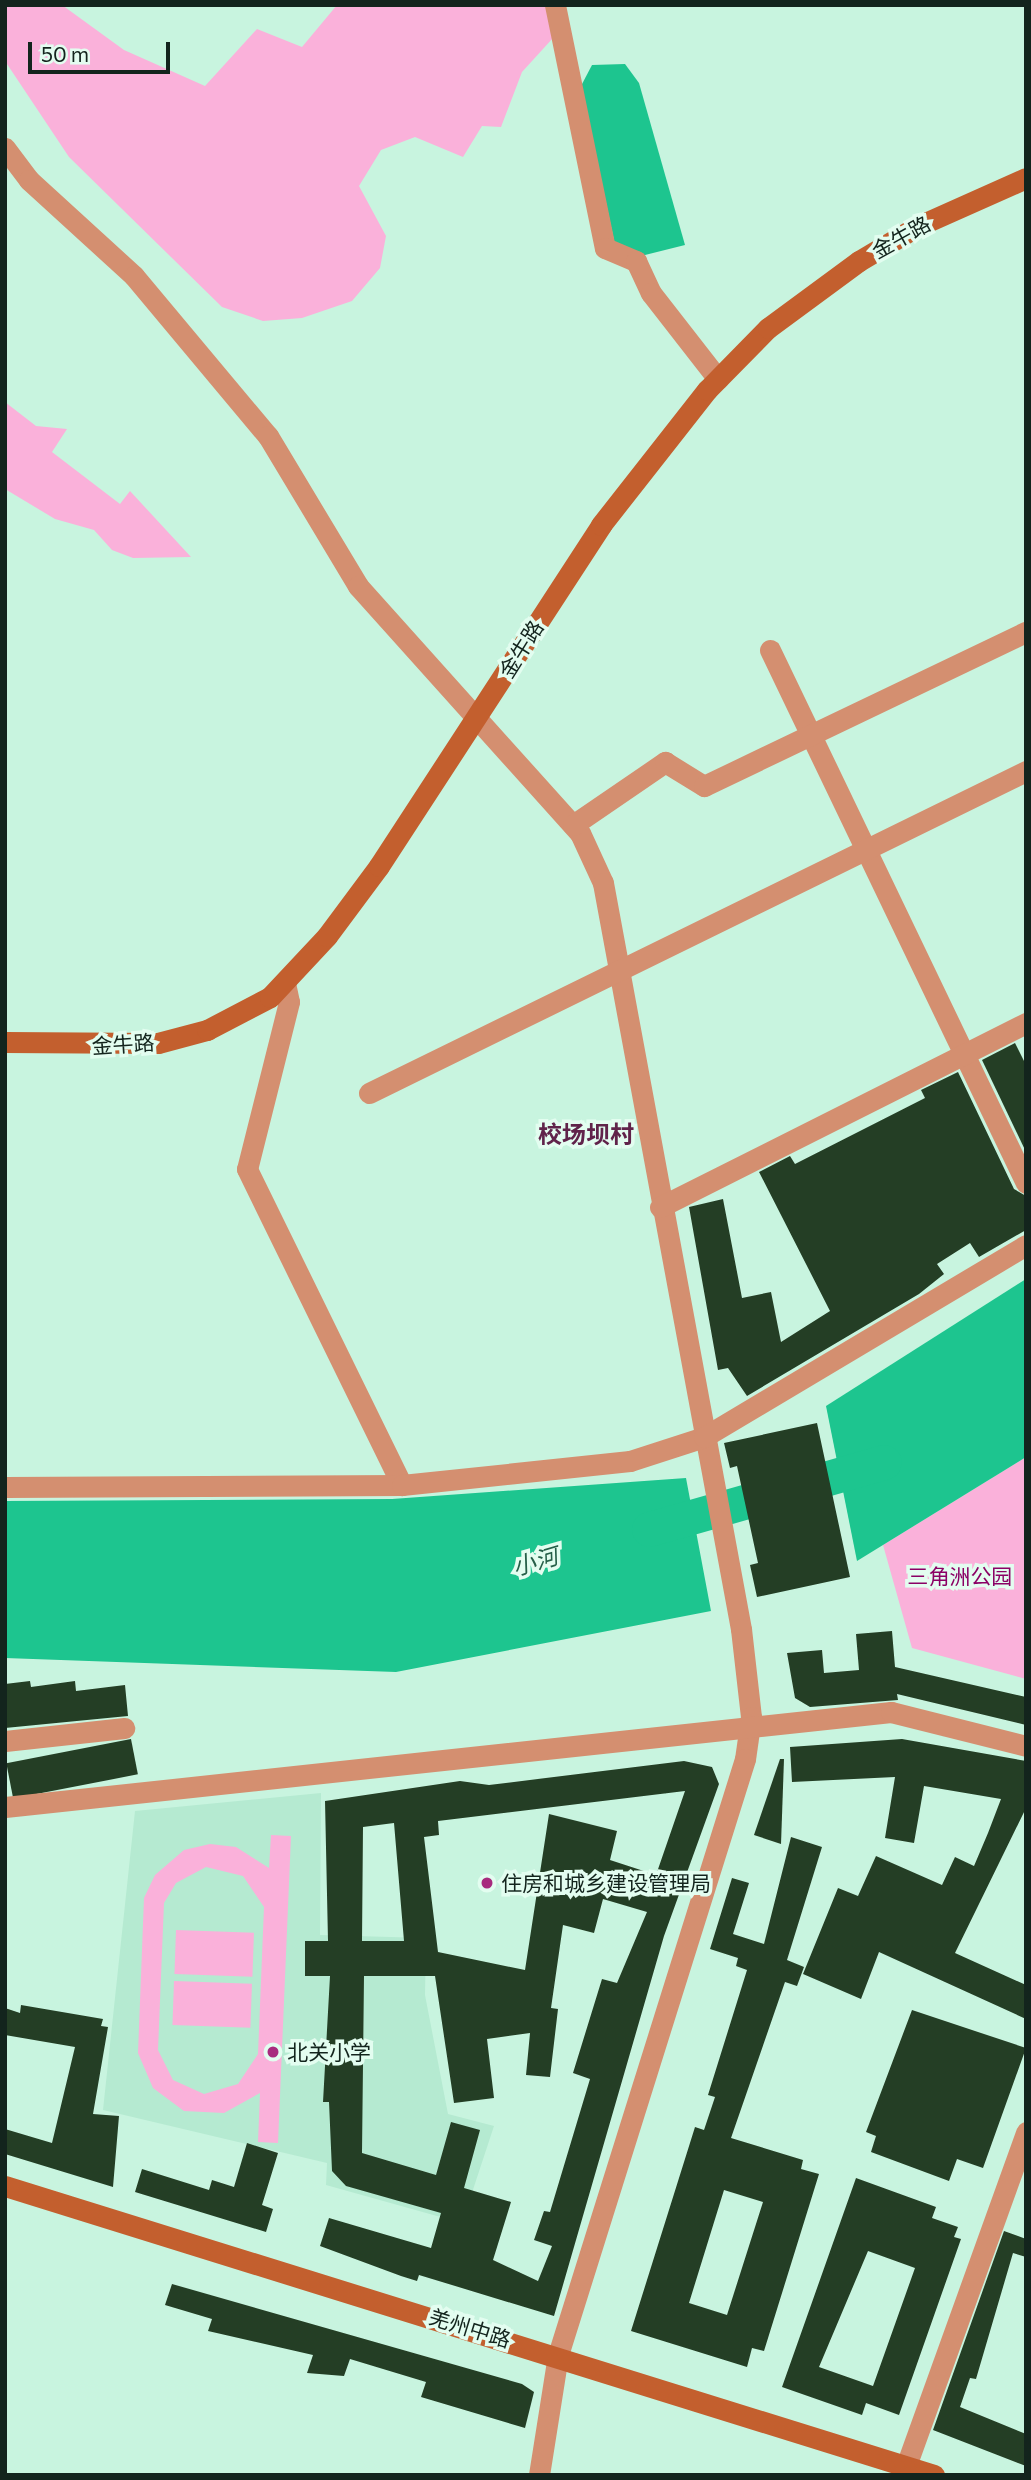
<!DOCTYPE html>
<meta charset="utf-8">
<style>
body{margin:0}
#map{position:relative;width:1031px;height:2480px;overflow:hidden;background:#c8f4df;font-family:Commissioner,"Noto Sans SC",sans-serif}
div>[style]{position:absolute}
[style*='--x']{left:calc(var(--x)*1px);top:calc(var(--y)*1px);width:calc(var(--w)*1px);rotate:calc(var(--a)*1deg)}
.built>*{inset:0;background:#b5ead1}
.green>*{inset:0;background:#fab1da;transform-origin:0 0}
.water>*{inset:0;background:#1dc58f}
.river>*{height:35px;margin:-17.5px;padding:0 17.5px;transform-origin:17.5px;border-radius:17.5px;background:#1dc58f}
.building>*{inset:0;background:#243e25;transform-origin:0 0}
.street>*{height:21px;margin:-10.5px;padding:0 10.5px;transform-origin:10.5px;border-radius:10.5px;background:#d48f70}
.secondary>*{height:21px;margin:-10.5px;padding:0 10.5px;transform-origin:10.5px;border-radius:10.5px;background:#c35f2e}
.dots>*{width:19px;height:19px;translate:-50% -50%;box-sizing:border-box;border:4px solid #e3fdf0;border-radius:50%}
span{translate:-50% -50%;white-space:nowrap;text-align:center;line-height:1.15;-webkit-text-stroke:7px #e3fdf0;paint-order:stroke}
.street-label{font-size:21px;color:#13241d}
.park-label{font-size:21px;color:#8b0165}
.poi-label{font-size:21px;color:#13241d}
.left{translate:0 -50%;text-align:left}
.water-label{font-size:23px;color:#255f48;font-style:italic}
.quarter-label{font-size:24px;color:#60234a;font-weight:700}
.frame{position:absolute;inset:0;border:7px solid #13241d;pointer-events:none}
.scale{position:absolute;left:28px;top:42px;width:142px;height:32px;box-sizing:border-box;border:4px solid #13241d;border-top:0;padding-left:9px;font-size:21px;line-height:24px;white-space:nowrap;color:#13241d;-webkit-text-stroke:5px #e3fdf0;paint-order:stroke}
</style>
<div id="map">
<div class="built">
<i style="clip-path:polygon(321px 1793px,320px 1935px,426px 1938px,425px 1995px,448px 2114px,494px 2126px,462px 2223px,326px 2185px,327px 2163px,103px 2110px,135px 1811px)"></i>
</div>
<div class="green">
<i style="clip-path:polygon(5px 5px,62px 5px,124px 50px,205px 86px,257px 29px,302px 47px,337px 5px,548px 5px,553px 38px,522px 72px,501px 127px,482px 126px,463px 157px,415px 137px,381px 150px,359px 186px,386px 236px,380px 268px,352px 301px,302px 318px,263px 321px,222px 307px,69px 157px,5px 61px)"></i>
<i style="clip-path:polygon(5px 402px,36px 426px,67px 429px,52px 452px,120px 504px,130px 491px,191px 557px,133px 558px,112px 550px,94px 530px,55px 519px,5px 489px)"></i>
<i style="clip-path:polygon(1026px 1457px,1026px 1679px,912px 1648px,883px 1545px)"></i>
<i style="clip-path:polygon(evenodd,271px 1835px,291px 1836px,278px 2143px,258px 2142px,260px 2093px,224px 2113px,184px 2111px,153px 2088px,138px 2053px,144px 1898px,155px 1875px,184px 1850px,210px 1844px,236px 1847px,269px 1868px,271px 1835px,206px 1867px,243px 1876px,264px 1907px,258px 2054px,238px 2084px,204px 2094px,173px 2080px,158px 2050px,164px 1903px,176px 1883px,206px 1867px)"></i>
<i style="left:176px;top:1930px;width:78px;height:44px;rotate:2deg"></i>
<i style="left:174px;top:1981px;width:78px;height:44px;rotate:2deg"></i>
</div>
<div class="water">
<i style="clip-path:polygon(625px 64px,639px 83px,685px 245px,633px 258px,616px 250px,581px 86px,592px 65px)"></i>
<i style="clip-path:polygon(1026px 1279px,1026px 1457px,857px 1561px,826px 1406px)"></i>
<i style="clip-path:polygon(686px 1478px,711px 1611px,396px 1672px,5px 1658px,5px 1501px,392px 1499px)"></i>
</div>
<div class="river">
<i style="--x:649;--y:1529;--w:244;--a:-15.9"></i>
</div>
<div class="building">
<i style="clip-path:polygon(1015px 1043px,1026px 1065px,1026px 1152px,982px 1060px)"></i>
<i style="clip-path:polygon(958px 1072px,1014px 1189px,1026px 1196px,1026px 1230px,979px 1257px,970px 1243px,937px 1264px,944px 1274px,919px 1294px,747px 1396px,728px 1368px,718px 1370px,689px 1207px,723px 1199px,742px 1298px,771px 1292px,781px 1342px,830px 1311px,759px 1172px,790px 1156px,795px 1164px,925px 1098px,921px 1090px)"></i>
<i style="clip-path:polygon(817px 1423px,850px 1577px,757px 1597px,750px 1565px,758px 1563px,737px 1466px,730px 1468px,724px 1443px)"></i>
<i style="clip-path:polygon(892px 1631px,895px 1667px,1026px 1697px,1026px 1725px,897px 1694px,898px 1700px,810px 1707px,795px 1698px,787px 1653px,822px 1650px,824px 1673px,859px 1670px,856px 1634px)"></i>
<i style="clip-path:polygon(30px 1681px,31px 1687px,75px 1681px,76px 1691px,125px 1685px,128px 1716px,5px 1728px,5px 1684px)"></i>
<i style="left:131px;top:1739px;width:36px;height:127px;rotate:79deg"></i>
<i style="clip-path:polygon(902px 1739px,1026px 1761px,1026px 1808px,955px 1953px,1026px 1985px,1026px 2019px,879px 1952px,861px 1999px,803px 1974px,838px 1888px,858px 1896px,876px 1856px,942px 1885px,955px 1857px,974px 1866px,988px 1833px,1001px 1799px,924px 1786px,914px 1843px,885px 1838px,895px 1777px,792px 1782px,790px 1747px)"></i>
<i style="clip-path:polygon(780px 1759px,784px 1759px,781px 1844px,754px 1835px)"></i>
<i style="clip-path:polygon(evenodd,684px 1761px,712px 1767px,719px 1784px,664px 1936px,554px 2316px,419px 2275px,417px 2281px,401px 2276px,320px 2246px,329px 2218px,431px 2248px,441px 2213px,346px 2186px,332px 2171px,329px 2102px,323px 2102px,330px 1976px,305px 1976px,305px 1941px,328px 1941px,325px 1801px,460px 1781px,489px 1785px,684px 1761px,685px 1791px,656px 1875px,610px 1860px,617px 1831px,549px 1814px,525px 1970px,438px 1952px,424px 1837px,439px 1835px,438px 1821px,685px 1791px,684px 1761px,394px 1823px,404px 1941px,362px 1941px,363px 1827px,394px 1823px,684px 1761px,603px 1899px,647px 1912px,617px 1983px,602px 1979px,573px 2073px,590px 2079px,550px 2212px,544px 2211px,534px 2240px,552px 2246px,538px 2281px,493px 2260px,511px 2202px,464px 2188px,480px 2130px,451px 2122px,436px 2175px,362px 2153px,364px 1976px,435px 1976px,454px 2103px,494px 2098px,487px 2039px,530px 2033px,526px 2075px,550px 2077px,558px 2009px,551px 2008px,563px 1925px,594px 1933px,603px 1899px)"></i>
<i style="clip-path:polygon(evenodd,791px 1837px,822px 1847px,787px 1960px,804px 1967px,797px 1986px,785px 1982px,731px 2138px,803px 2160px,801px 2169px,819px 2174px,764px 2351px,752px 2348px,747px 2367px,631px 2331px,695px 2127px,704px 2130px,715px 2097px,708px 2095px,747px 1970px,736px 1966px,738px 1958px,710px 1949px,732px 1878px,749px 1883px,733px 1934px,764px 1944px,791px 1837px,724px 2190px,763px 2202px,727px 2315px,689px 2303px,724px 2190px)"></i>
<i style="clip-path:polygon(21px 2005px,103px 2019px,101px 2026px,108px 2027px,93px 2114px,119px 2116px,113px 2187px,5px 2154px,5px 2129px,52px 2143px,75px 2047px,5px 2035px,5px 2008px,20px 2013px)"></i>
<i style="clip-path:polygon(912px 2010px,1026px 2048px,983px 2168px,957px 2159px,949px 2181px,871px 2152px,876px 2136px,866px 2132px)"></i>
<i style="clip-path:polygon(247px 2143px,278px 2153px,262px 2205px,273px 2209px,266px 2232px,135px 2192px,142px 2169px,209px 2190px,212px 2180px,234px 2187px)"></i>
<i style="clip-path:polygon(evenodd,856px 2178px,936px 2207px,932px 2218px,958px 2227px,954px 2237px,961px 2239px,899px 2415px,866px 2403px,862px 2415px,782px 2387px,856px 2178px,868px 2251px,915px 2268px,873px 2386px,819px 2367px,868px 2251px)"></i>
<i style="clip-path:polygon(1004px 2231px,1026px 2239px,1026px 2257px,1013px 2253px,976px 2379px,970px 2378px,960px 2407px,1026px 2434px,1026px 2466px,933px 2430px)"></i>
<i style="clip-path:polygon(172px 2284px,522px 2384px,534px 2392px,525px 2428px,421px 2397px,426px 2382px,350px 2359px,344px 2376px,307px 2373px,313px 2355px,208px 2331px,212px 2319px,165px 2305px)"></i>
</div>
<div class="street">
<i style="--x:555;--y:5;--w:248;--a:78.4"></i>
<i style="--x:605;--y:248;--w:34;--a:23"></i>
<i style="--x:636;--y:261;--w:35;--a:65"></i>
<i style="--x:651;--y:293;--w:109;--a:52.1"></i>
<i style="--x:5;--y:148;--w:40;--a:53"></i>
<i style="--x:29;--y:180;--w:142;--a:42.4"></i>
<i style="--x:134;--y:276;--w:209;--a:50.1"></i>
<i style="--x:268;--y:436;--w:175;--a:59"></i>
<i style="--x:358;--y:586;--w:332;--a:48.1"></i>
<i style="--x:580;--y:833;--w:55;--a:65.3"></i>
<i style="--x:603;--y:883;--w:759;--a:79.52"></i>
<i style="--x:741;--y:1629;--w:89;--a:83.5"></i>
<i style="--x:751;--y:1717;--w:42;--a:98.1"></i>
<i style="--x:745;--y:1759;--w:625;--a:107.42"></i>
<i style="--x:558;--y:2355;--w:121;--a:99"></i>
<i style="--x:770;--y:650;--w:591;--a:64.35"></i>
<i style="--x:573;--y:825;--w:112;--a:-34.4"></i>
<i style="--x:665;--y:762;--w:46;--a:31.6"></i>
<i style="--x:704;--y:786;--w:357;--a:-25.6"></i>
<i style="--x:285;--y:983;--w:19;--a:78"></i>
<i style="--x:289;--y:1002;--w:172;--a:104.1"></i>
<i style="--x:247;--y:1169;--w:352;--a:63.9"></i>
<i style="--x:369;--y:1093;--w:732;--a:-26.11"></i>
<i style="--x:660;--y:1207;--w:410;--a:-26.7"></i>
<i style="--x:5;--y:1487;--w:397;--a:-0.3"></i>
<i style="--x:402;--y:1485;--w:229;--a:-6"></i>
<i style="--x:630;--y:1461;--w:78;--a:-18"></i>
<i style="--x:704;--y:1437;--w:375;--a:-30.8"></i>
<i style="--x:5;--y:1741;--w:120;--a:-6.2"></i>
<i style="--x:5;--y:1807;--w:891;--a:-6.12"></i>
<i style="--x:891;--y:1712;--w:139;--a:14.1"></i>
<i style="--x:906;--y:2466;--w:355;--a:-70.2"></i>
</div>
<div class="secondary">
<i style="--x:5;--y:1042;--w:153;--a:0.4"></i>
<i style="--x:158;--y:1043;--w:51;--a:-14.9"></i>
<i style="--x:207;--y:1030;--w:71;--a:-27.6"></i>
<i style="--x:270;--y:997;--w:83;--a:-46.9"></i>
<i style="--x:327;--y:936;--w:87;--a:-53.4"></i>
<i style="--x:379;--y:866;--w:407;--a:-56.9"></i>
<i style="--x:601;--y:525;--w:172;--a:-51.9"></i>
<i style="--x:707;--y:390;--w:87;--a:-45.5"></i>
<i style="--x:768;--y:328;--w:113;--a:-36.4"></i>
<i style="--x:859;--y:261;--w:66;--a:-30.8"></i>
<i style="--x:916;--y:227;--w:120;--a:-24"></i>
<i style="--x:5;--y:2186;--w:973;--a:17.28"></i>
</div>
<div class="dots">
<i style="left:487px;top:1883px;background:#a72b7e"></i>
<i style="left:273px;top:2052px;background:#a72b7e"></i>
</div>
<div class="street-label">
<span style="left:901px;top:237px;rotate:-29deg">金牛路</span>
<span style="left:521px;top:649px;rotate:-58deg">金牛路</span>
<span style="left:123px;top:1044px;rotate:-4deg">金牛路</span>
<span style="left:470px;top:2328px;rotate:17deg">羌州中路</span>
</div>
<div class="park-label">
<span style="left:960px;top:1576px">三角洲公园</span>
</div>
<div class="poi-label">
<span class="left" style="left:501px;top:1883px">住房和城乡建设管理局</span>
<span class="left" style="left:287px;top:2052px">北关小学</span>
</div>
<div class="water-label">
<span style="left:535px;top:1561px;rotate:-16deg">小河</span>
</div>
<div class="quarter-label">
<span style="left:586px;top:1134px">校场坝村</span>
</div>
<div class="frame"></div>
<div class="scale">50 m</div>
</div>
